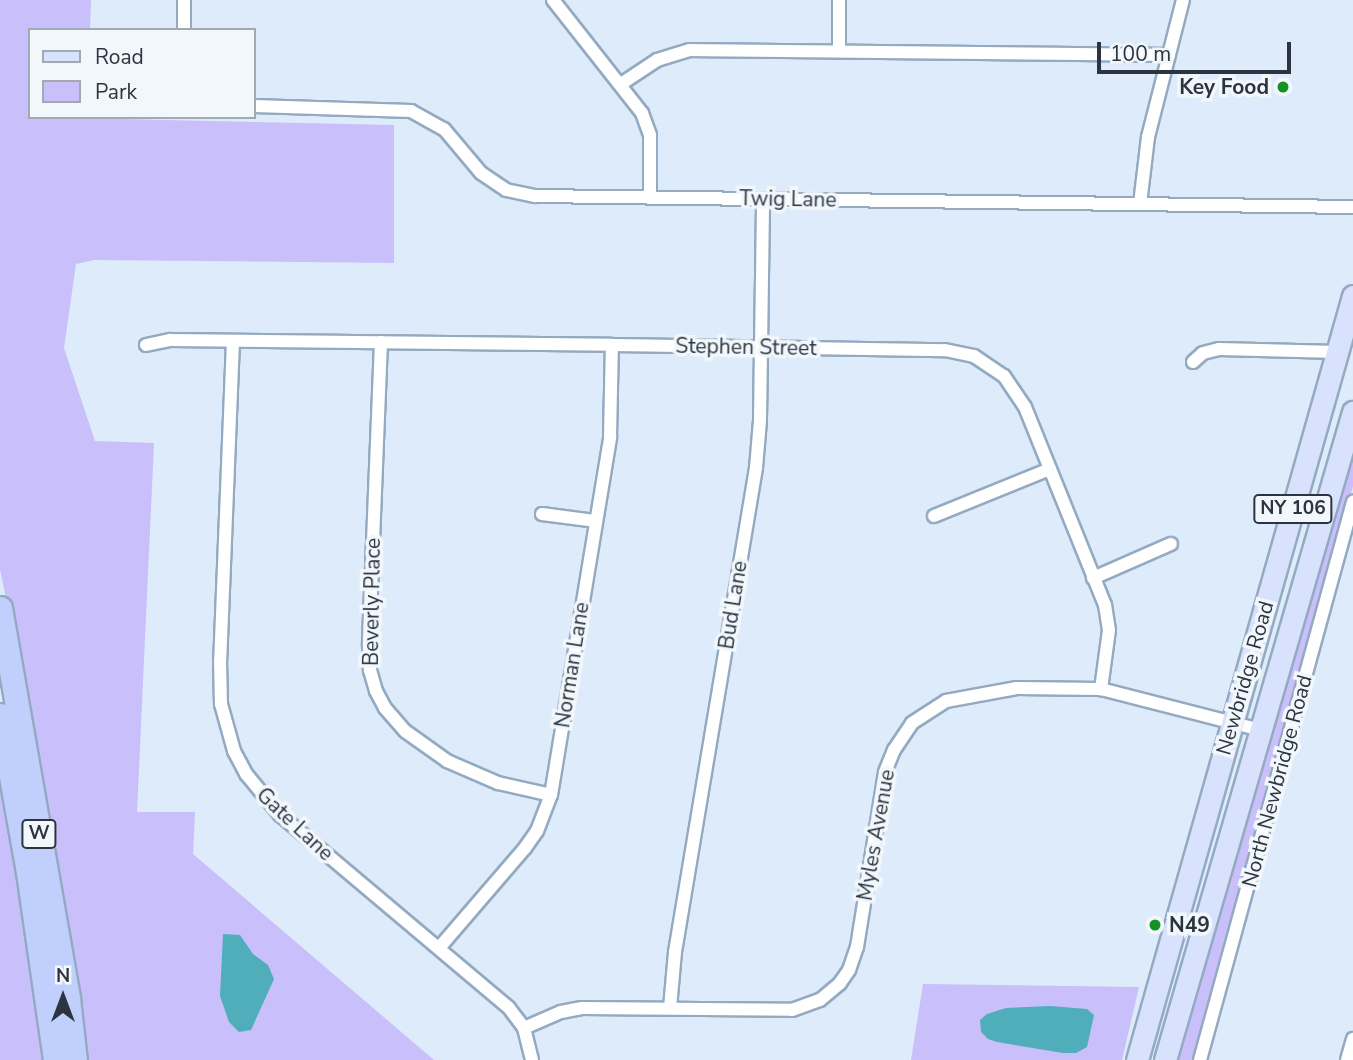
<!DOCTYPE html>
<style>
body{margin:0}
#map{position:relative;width:1353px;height:1060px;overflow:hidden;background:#ddebfa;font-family:"Nunito Sans",sans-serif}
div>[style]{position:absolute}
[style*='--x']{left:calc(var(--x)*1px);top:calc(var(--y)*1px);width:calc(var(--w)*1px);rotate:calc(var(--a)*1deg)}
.green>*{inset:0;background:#c9bffb}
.water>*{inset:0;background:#50adba}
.roads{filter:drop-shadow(2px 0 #93aac1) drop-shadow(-2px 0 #93aac1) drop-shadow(0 2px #93aac1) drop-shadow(0 -2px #93aac1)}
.street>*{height:12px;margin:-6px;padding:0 6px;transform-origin:6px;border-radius:6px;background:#fff}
.primary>*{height:21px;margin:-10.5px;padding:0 10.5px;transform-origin:10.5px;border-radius:10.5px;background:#d9e2fd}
.highway>*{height:23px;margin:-11.5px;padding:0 11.5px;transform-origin:11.5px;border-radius:11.5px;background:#c0cffb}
.dots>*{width:19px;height:19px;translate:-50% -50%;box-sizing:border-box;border:4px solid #f2f7fc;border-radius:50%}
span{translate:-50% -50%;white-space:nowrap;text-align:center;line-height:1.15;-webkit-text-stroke:7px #f2f7fc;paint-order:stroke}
.shield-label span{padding:2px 5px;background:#f2f7fc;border:2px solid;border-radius:5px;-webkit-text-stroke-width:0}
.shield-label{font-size:19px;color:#2c353f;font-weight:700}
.poi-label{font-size:21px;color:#2c353f;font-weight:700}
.right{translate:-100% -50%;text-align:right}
.left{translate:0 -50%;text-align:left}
.street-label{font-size:21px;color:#2c353f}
.legend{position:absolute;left:28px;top:28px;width:228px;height:91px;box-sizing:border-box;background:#f2f7fc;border:2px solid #a3a9b0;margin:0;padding:9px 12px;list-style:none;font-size:21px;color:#2c353f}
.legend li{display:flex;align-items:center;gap:14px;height:35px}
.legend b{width:35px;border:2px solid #a3a9b0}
.north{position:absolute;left:28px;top:962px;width:70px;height:70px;-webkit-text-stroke:5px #f2f7fc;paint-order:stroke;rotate:0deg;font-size:19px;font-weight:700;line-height:28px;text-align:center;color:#2c353f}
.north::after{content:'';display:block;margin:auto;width:24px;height:32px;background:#2c353f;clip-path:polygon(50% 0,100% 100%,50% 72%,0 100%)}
.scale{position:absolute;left:1097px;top:42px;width:194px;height:32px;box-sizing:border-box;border:4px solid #2c353f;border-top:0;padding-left:9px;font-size:21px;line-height:24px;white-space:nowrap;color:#2c353f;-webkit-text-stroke:5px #f2f7fc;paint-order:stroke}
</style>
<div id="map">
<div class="green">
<i style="clip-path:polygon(0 0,91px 0,90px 30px,30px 30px,30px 117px,394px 125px,394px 263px,94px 260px,76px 264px,64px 348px,95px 441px,154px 443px,137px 812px,195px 812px,193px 854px,434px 1060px,82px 1060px,27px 704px,0 569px)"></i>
<i style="clip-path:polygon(1353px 420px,1353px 486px,1197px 1060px,1170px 1060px)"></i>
<i style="clip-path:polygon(0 771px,44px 1048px,46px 1060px,0 1060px)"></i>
<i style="clip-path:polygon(923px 984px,1139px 987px,1122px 1060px,911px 1060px)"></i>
</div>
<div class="water">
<i style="clip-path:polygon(223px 934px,240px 935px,253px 954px,268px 965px,274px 979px,251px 1030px,239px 1032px,229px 1022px,220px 996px)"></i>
<i style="clip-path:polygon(1050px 1006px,1087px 1009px,1094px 1015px,1087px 1047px,1076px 1053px,1063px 1053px,997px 1042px,988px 1039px,981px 1032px,980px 1020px,987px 1014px,1006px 1008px)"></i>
</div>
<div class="roads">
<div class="street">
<i style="--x:553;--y:0;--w:144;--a:51.8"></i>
<i style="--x:642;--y:113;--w:23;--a:70"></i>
<i style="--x:650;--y:135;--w:62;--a:90"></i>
<i style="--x:839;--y:0;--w:51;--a:90"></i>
<i style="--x:184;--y:30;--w:30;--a:-90"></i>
<i style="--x:621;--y:84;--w:43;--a:-33.7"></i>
<i style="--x:657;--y:60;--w:34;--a:-17"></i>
<i style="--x:690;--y:50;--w:479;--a:0.6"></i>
<i style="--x:254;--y:106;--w:157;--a:1.8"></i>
<i style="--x:411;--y:111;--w:38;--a:29"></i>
<i style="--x:444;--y:129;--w:57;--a:49.9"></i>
<i style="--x:481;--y:173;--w:30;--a:34"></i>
<i style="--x:506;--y:190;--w:30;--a:12"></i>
<i style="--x:535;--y:196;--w:818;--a:0.77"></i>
<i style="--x:1140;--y:204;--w:67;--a:-83.2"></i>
<i style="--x:1148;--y:137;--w:141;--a:-75.7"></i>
<i style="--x:233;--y:341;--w:320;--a:92.3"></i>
<i style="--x:220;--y:661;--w:43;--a:88.7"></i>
<i style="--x:221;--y:704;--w:49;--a:74.5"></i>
<i style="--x:234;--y:751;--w:27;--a:62"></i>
<i style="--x:247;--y:775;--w:52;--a:50.5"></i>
<i style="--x:280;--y:815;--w:299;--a:40.1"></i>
<i style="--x:509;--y:1008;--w:25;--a:53"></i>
<i style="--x:524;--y:1028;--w:33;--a:76"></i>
<i style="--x:381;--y:342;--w:304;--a:92.3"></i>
<i style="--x:369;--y:646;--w:24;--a:88"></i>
<i style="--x:370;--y:670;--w:22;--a:74"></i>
<i style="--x:376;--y:691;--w:19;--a:62"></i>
<i style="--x:385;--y:708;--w:30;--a:49"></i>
<i style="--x:405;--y:731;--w:52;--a:35.5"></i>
<i style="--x:447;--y:761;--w:56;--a:23.3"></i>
<i style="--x:498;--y:783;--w:54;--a:12.8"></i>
<i style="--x:146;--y:345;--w:25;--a:-12"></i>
<i style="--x:170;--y:340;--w:442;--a:0.6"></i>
<i style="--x:612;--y:345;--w:333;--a:0.9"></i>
<i style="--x:945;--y:350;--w:30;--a:12"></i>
<i style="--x:974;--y:356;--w:36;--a:34"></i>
<i style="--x:1004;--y:376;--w:37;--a:56"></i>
<i style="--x:1025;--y:407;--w:214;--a:68"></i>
<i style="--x:1105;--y:605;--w:25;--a:81"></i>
<i style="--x:1109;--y:630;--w:60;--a:97.7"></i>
<i style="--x:1193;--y:362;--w:13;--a:-42"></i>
<i style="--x:1203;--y:353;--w:16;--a:-14"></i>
<i style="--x:1219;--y:349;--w:119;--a:1.4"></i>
<i style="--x:542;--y:514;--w:53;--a:7.5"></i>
<i style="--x:934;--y:516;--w:125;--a:-22.1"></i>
<i style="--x:1093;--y:578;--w:85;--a:-23.6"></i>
<i style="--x:439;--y:948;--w:132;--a:-49.3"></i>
<i style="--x:525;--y:848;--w:21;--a:-55"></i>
<i style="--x:537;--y:831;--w:39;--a:-69"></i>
<i style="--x:551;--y:795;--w:363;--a:-80.6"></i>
<i style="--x:610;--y:437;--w:92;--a:-88.8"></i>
<i style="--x:670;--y:1008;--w:56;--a:-84.9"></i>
<i style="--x:675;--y:952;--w:491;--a:-80.5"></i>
<i style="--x:756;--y:468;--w:48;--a:-85.2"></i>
<i style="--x:760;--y:420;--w:221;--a:-89.2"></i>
<i style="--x:524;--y:1028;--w:40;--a:-23.4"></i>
<i style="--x:561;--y:1012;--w:21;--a:-11"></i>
<i style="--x:582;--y:1008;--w:210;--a:0.5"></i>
<i style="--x:792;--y:1010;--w:30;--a:-20"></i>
<i style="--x:820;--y:1000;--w:26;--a:-40"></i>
<i style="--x:840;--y:983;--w:16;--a:-55"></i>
<i style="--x:849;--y:970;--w:24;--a:-71"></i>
<i style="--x:857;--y:947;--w:177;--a:-80.9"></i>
<i style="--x:885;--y:772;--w:24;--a:-68"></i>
<i style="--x:894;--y:750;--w:32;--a:-56"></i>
<i style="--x:912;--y:723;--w:40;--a:-32.9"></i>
<i style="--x:946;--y:701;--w:72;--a:-10.4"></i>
<i style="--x:1017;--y:688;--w:84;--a:0.7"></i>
<i style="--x:1101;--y:689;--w:165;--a:14.4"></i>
<i style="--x:1200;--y:1060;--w:579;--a:-74.67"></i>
<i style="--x:1347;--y:1060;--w:22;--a:-74"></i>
</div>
<div class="primary">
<i style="--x:1137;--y:1060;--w:794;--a:-74.21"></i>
<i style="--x:1165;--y:1060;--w:675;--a:-73.82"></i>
</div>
<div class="highway">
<i style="--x:0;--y:608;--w:397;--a:80.1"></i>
<i style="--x:68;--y:999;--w:61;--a:83.5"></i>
<i style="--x:0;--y:715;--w:159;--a:79.9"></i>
<i style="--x:28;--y:872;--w:190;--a:81.8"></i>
</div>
</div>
<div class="dots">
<i style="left:1283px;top:87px;background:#169222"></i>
<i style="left:1155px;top:925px;background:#169222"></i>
</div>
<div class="shield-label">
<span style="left:1293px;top:509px">NY 106</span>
<span style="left:39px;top:834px">W</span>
</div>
<div class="poi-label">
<span class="right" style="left:1269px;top:87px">Key Food</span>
<span class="left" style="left:1169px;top:925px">N49</span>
</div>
<div class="street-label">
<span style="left:788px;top:199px;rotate:1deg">Twig Lane</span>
<span style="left:746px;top:347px;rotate:1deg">Stephen Street</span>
<span style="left:372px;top:602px;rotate:-89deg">Beverly Place</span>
<span style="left:733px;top:605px;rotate:-81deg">Bud Lane</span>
<span style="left:572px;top:665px;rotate:-81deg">Norman Lane</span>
<span style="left:1245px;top:678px;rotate:-74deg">Newbridge Road</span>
<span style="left:1277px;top:781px;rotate:-75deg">North Newbridge Road</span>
<span style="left:295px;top:824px;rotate:43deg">Gate Lane</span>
<span style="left:876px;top:835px;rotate:-80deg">Myles Avenue</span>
</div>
<ul class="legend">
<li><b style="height:9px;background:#d9e2fd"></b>Road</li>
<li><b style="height:19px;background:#c9bffb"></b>Park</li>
</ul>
<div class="north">N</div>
<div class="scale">100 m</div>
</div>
